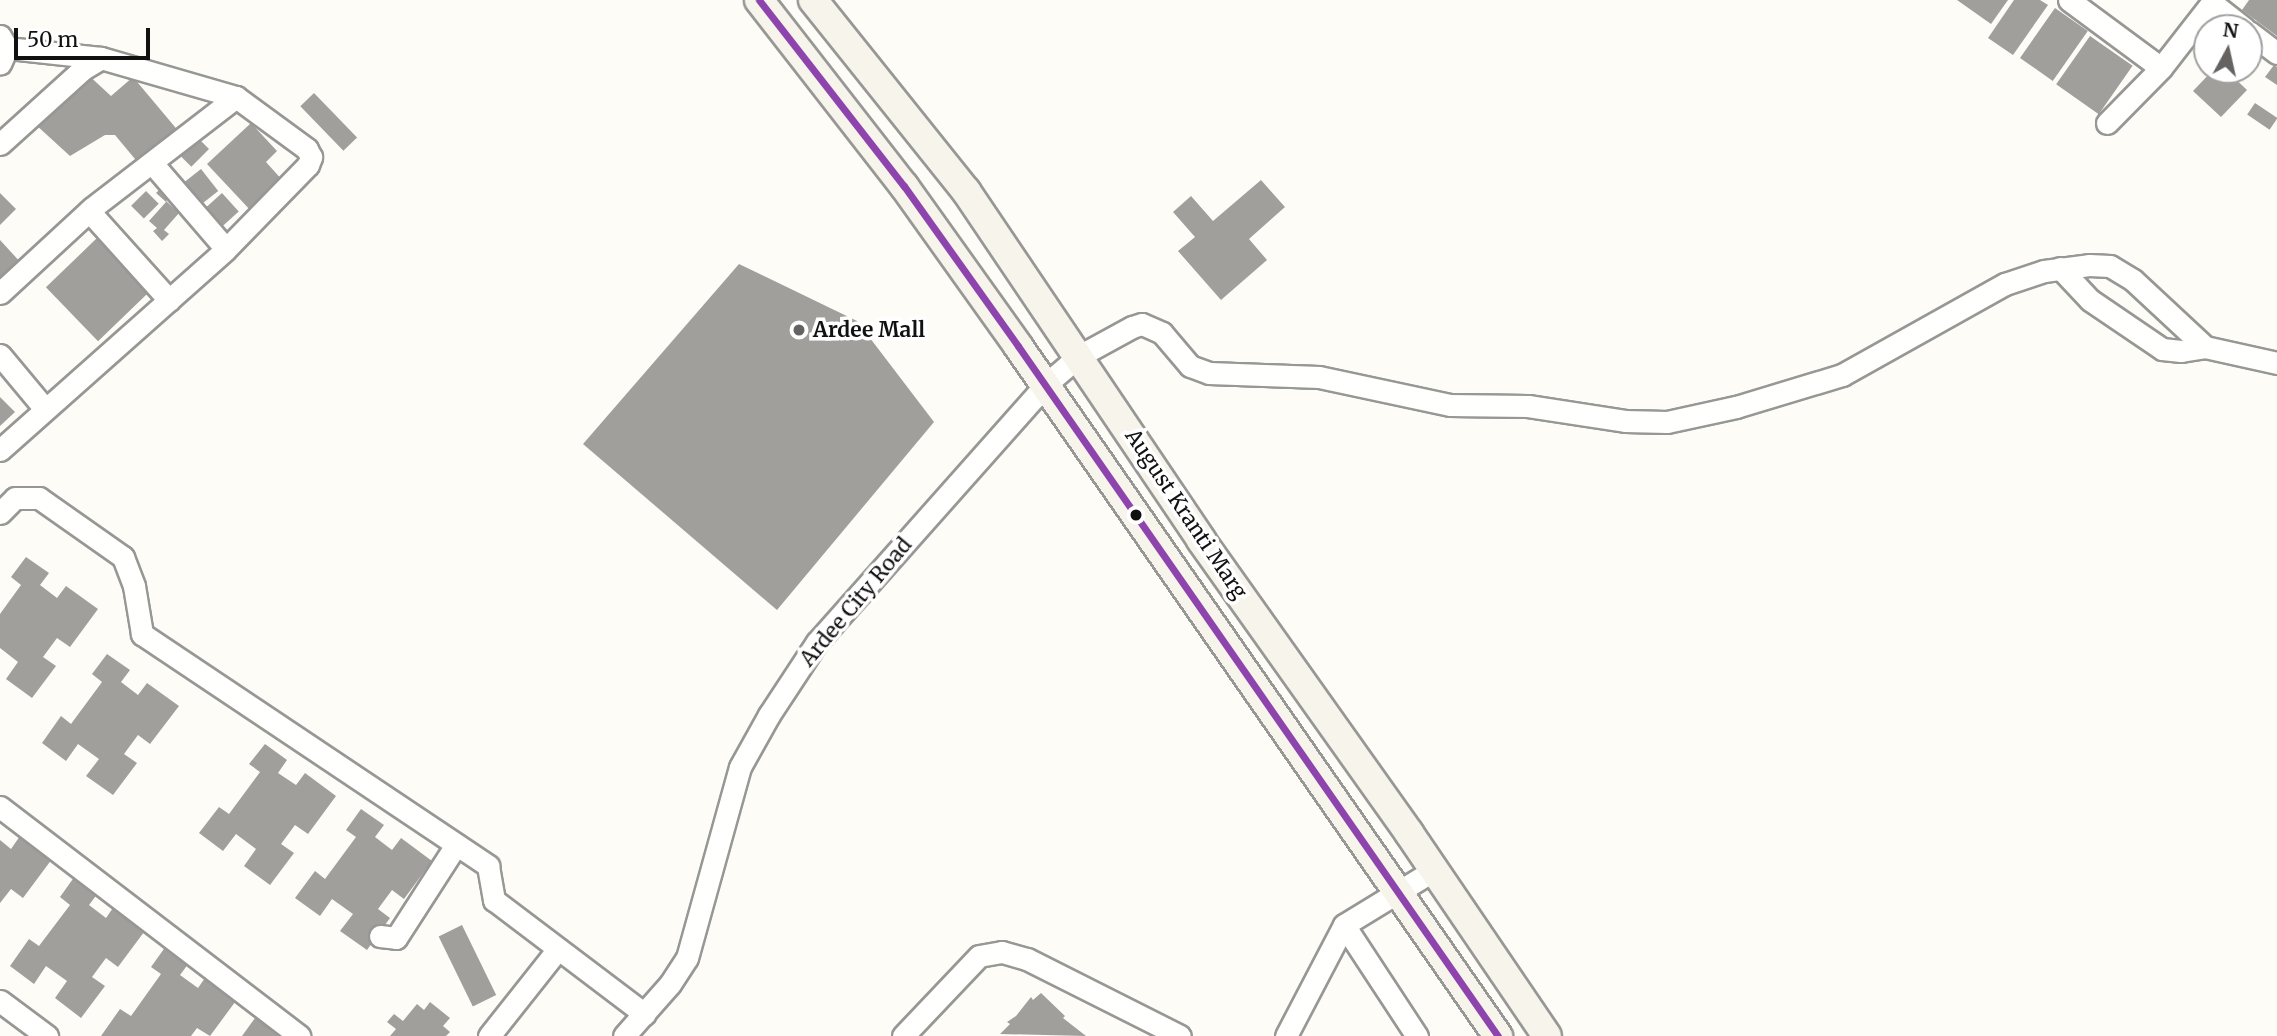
<!DOCTYPE html>
<style>
body{margin:0}
#map{position:relative;width:2277px;height:1036px;overflow:hidden;background:#fdfcf7;font-family:Merriweather,serif}
div>[style]{position:absolute}
[style*='--x']{left:calc(var(--x)*1px);top:calc(var(--y)*1px);width:calc(var(--w)*1px);rotate:calc(var(--a)*1deg)}
.building>*{inset:0;background:#a19f9c;transform-origin:0 0}
.roads{filter:drop-shadow(2px 0 #979795) drop-shadow(-2px 0 #979795) drop-shadow(0 2px #979795) drop-shadow(0 -2px #979795)}
.minor>*{height:21px;margin:-10.5px;padding:0 10.5px;transform-origin:10.5px;border-radius:10.5px;background:#fffffe}
.secondary>*{height:28px;margin:-14px;padding:0 14px;transform-origin:14px;border-radius:14px;background:#f6f4eb}
.bus-1>*{height:7px;margin:-3.5px;padding:0 3.5px;transform-origin:3.5px;border-radius:3.5px;background:#8e44ad}
.dots>*{width:19px;height:19px;translate:-50% -50%;box-sizing:border-box;border:4px solid #fff;border-radius:50%}
span{translate:-50% -50%;white-space:nowrap;text-align:center;line-height:1.15;-webkit-text-stroke:7px #fff;paint-order:stroke}
.poi-label{font-size:21px;color:#111;font-weight:700}
.left{translate:0 -50%;text-align:left}
.street-label{font-size:21px;color:#111}
.north{position:absolute;left:2193px;top:14px;width:70px;height:70px;box-sizing:border-box;background:#fff;border:2px solid #a0a0a0;border-radius:50%;rotate:8deg;font-size:19px;font-weight:700;line-height:28px;text-align:center;color:#111}
.north::after{content:'';display:block;margin:auto;width:24px;height:32px;background:#646362;clip-path:polygon(50% 0,100% 100%,50% 72%,0 100%)}
.scale{position:absolute;left:14px;top:28px;width:136px;height:32px;box-sizing:border-box;border:4px solid #111;border-top:0;padding-left:9px;font-size:21px;line-height:24px;white-space:nowrap;color:#111;-webkit-text-stroke:5px #fff;paint-order:stroke}
</style>
<div id="map">
<div class="building">
<i style="clip-path:polygon(1957px 0,2008px 0,1991px 24px)"></i>
<i style="clip-path:polygon(2014px 0,2040px 0,2048px 5px,2013px 55px,1988px 38px)"></i>
<i style="clip-path:polygon(2249px 0,2277px 0,2277px 36px,2242px 10px)"></i>
<i style="left:2055px;top:8px;width:40px;height:61px;rotate:35deg"></i>
<i style="left:2090px;top:36px;width:52px;height:59px;rotate:35deg"></i>
<i style="clip-path:polygon(2274px 65px,2277px 67px,2277px 85px,2265px 77px)"></i>
<i style="clip-path:polygon(2213px 70px,2226px 70px,2247px 90px,2221px 117px,2193px 91px)"></i>
<i style="clip-path:polygon(84px 71px,111px 96px,133px 77px,180px 133px,140px 165px,115px 135px,105px 135px,70px 156px,35px 124px)"></i>
<i style="left:314px;top:93px;width:62px;height:19px;rotate:46deg"></i>
<i style="left:2255px;top:103px;width:27px;height:14px;rotate:34deg"></i>
<i style="clip-path:polygon(251px 123px,277px 151px,266px 162px,284px 182px,252px 212px,207px 164px)"></i>
<i style="left:197px;top:137px;width:17px;height:25px;rotate:45deg"></i>
<i style="left:201px;top:169px;width:28px;height:25px;rotate:52deg"></i>
<i style="clip-path:polygon(1261px 180px,1285px 207px,1249px 239px,1267px 260px,1221px 300px,1178px 251px,1195px 237px,1173px 212px,1191px 196px,1213px 221px)"></i>
<i style="clip-path:polygon(162px 187px,171px 197px,166px 201px,179px 213px,164px 230px,169px 234px,162px 241px,153px 231px,157px 228px,149px 221px,166px 202px,156px 193px)"></i>
<i style="left:146px;top:191px;width:18px;height:21px;rotate:45deg"></i>
<i style="clip-path:polygon(0 193px,16px 209px,0 225px)"></i>
<i style="left:222px;top:193px;width:25px;height:26px;rotate:48deg"></i>
<i style="left:97px;top:238px;width:75px;height:71px;rotate:46deg"></i>
<i style="clip-path:polygon(0 240px,22px 264px,0 283px)"></i>
<i style="clip-path:polygon(739px 264px,857px 321px,934px 422px,777px 610px,583px 444px)"></i>
<i style="clip-path:polygon(0 397px,15px 412px,0 426px)"></i>
<i style="clip-path:polygon(26px 557px,49px 573px,40px 585px,57px 598px,66px 586px,98px 609px,70px 647px,57px 638px,43px 657px,56px 666px,32px 698px,6px 679px,18px 662px,0 648px,0 614px,21px 585px,11px 577px)"></i>
<i style="clip-path:polygon(107px 654px,130px 670px,121px 682px,138px 695px,147px 683px,179px 706px,150px 744px,138px 735px,124px 754px,137px 763px,113px 795px,86px 776px,99px 759px,78px 744px,66px 761px,42px 743px,61px 716px,71px 724px,102px 682px,92px 674px)"></i>
<i style="clip-path:polygon(265px 744px,287px 760px,278px 773px,296px 785px,305px 773px,336px 796px,308px 834px,295px 825px,281px 844px,294px 853px,270px 885px,244px 866px,256px 849px,236px 834px,223px 851px,199px 833px,219px 807px,229px 814px,260px 772px,249px 764px)"></i>
<i style="clip-path:polygon(361px 809px,384px 825px,375px 837px,392px 850px,401px 838px,432px 861px,404px 899px,392px 890px,378px 909px,390px 918px,367px 950px,340px 931px,353px 914px,332px 899px,320px 916px,295px 898px,315px 871px,325px 879px,356px 837px,346px 830px)"></i>
<i style="clip-path:polygon(20px 836px,52px 859px,23px 898px,11px 889px,0 903px,0 840px,11px 849px)"></i>
<i style="clip-path:polygon(75px 876px,98px 893px,89px 905px,106px 918px,115px 905px,147px 928px,118px 967px,106px 958px,92px 977px,105px 986px,81px 1018px,55px 998px,67px 981px,46px 966px,34px 984px,10px 966px,29px 939px,39px 946px,70px 905px,60px 897px)"></i>
<i style="left:462px;top:925px;width:78px;height:26px;rotate:64deg"></i>
<i style="clip-path:polygon(166px 946px,189px 963px,180px 975px,198px 988px,207px 975px,238px 998px,210px 1036px,197px 1028px,191px 1036px,101px 1036px,120px 1009px,131px 1016px,161px 974px,151px 967px)"></i>
<i style="clip-path:polygon(1041px 993px,1065px 1016px,1063px 1018px,1086px 1036px,1000px 1034px,1010px 1024px,1007px 1022px,1016px 1016px,1031px 997px,1033px 1000px)"></i>
<i style="clip-path:polygon(430px 1002px,450px 1018px,443px 1026px,450px 1032px,446px 1036px,390px 1036px,396px 1029px,387px 1022px,394px 1014px,403px 1021px,417px 1004px,424px 1010px)"></i>
<i style="clip-path:polygon(255px 1018px,278px 1034px,277px 1036px,242px 1036px)"></i>
</div>
<div class="roads">
<div class="minor">
<i style="--x:2069;--y:0;--w:114;--a:36.5"></i>
<i style="--x:2212;--y:3;--w:41;--a:38"></i>
<i style="--x:2249;--y:32;--w:35;--a:37"></i>
<i style="--x:0;--y:36;--w:14;--a:60"></i>
<i style="--x:7;--y:48;--w:17;--a:114"></i>
<i style="--x:2107;--y:123;--w:77;--a:-45.5"></i>
<i style="--x:2161;--y:68;--w:86;--a:-52.1"></i>
<i style="--x:0;--y:144;--w:112;--a:-42.1"></i>
<i style="--x:83;--y:69;--w:21;--a:-31"></i>
<i style="--x:152;--y:163;--w:113;--a:49.3"></i>
<i style="--x:89;--y:211;--w:120;--a:48"></i>
<i style="--x:2060;--y:268;--w:44;--a:46.8"></i>
<i style="--x:2090;--y:300;--w:87;--a:34.2"></i>
<i style="--x:2162;--y:349;--w:19;--a:6"></i>
<i style="--x:2181;--y:351;--w:24;--a:-9"></i>
<i style="--x:0;--y:293;--w:125;--a:-42.7"></i>
<i style="--x:92;--y:208;--w:182;--a:-37.6"></i>
<i style="--x:0;--y:355;--w:70;--a:50.2"></i>
<i style="--x:0;--y:450;--w:302;--a:-41.6"></i>
<i style="--x:226;--y:249;--w:117;--a:-45.7"></i>
<i style="--x:308;--y:165;--w:9;--a:-69"></i>
<i style="--x:311;--y:157;--w:9;--a:-117"></i>
<i style="--x:307;--y:149;--w:88;--a:-143.8"></i>
<i style="--x:236;--y:97;--w:141;--a:-163.9"></i>
<i style="--x:101;--y:58;--w:95;--a:-173.9"></i>
<i style="--x:0;--y:513;--w:21;--a:-45"></i>
<i style="--x:15;--y:498;--w:24;--a:0"></i>
<i style="--x:39;--y:498;--w:103;--a:35.1"></i>
<i style="--x:123;--y:557;--w:31;--a:69"></i>
<i style="--x:134;--y:586;--w:49;--a:80.5"></i>
<i style="--x:142;--y:634;--w:417;--a:33.8"></i>
<i style="--x:488;--y:866;--w:35;--a:80"></i>
<i style="--x:494;--y:900;--w:189;--a:37.1"></i>
<i style="--x:0;--y:807;--w:377;--a:37.4"></i>
<i style="--x:1344;--y:925;--w:133;--a:56.7"></i>
<i style="--x:380;--y:936;--w:16;--a:7"></i>
<i style="--x:396;--y:938;--w:111;--a:-57.2"></i>
<i style="--x:0;--y:1001;--w:59;--a:36.7"></i>
<i style="--x:489;--y:1036;--w:111;--a:-51.6"></i>
<i style="--x:624;--y:1036;--w:69;--a:-48.5"></i>
<i style="--x:670;--y:984;--w:31;--a:-57"></i>
<i style="--x:687;--y:958;--w:198;--a:-74.5"></i>
<i style="--x:740;--y:767;--w:60;--a:-60.9"></i>
<i style="--x:769;--y:715;--w:87;--a:-56.7"></i>
<i style="--x:817;--y:642;--w:344;--a:-48.4"></i>
<i style="--x:1045;--y:385;--w:45;--a:-40.5"></i>
<i style="--x:1079;--y:356;--w:60;--a:-28.7"></i>
<i style="--x:1132;--y:327;--w:10;--a:-17"></i>
<i style="--x:1142;--y:324;--w:22;--a:24"></i>
<i style="--x:1162;--y:333;--w:43;--a:49.7"></i>
<i style="--x:1190;--y:366;--w:20;--a:20"></i>
<i style="--x:1209;--y:373;--w:110;--a:2.1"></i>
<i style="--x:1319;--y:377;--w:134;--a:12.1"></i>
<i style="--x:1450;--y:405;--w:78;--a:0.7"></i>
<i style="--x:1528;--y:406;--w:98;--a:8.8"></i>
<i style="--x:1625;--y:421;--w:42;--a:1.4"></i>
<i style="--x:1667;--y:422;--w:71;--a:-12.3"></i>
<i style="--x:1736;--y:407;--w:111;--a:-16.8"></i>
<i style="--x:1842;--y:375;--w:187;--a:-29.2"></i>
<i style="--x:2005;--y:284;--w:41;--a:-18.4"></i>
<i style="--x:2044;--y:271;--w:45;--a:-7.6"></i>
<i style="--x:2089;--y:265;--w:21;--a:3"></i>
<i style="--x:2110;--y:266;--w:27;--a:31"></i>
<i style="--x:2133;--y:280;--w:98;--a:42.9"></i>
<i style="--x:2205;--y:347;--w:74;--a:12.5"></i>
<i style="--x:903;--y:1036;--w:110;--a:-46.5"></i>
<i style="--x:979;--y:956;--w:23;--a:-10"></i>
<i style="--x:1002;--y:952;--w:26;--a:16"></i>
<i style="--x:1027;--y:959;--w:171;--a:26.7"></i>
<i style="--x:1286;--y:1036;--w:125;--a:-62.4"></i>
<i style="--x:1344;--y:925;--w:105;--a:-31.4"></i>
</div>
<div class="secondary">
<i style="--x:759;--y:0;--w:236;--a:52.1"></i>
<i style="--x:904;--y:186;--w:196;--a:54.5"></i>
<i style="--x:1018;--y:346;--w:841;--a:55.18"></i>
<i style="--x:813;--y:0;--w:245;--a:51.3"></i>
<i style="--x:966;--y:191;--w:421;--a:56"></i>
<i style="--x:1201;--y:540;--w:359;--a:54.6"></i>
<i style="--x:1409;--y:833;--w:245;--a:55.8"></i>
</div>
</div>
<div class="bus-1">
<i style="--x:759;--y:0;--w:236;--a:52.1"></i>
<i style="--x:904;--y:186;--w:196;--a:54.5"></i>
<i style="--x:1018;--y:346;--w:841;--a:55.18"></i>
</div>
<div class="dots">
<i style="left:799px;top:330px;background:#646362"></i>
<i style="left:1136px;top:515px;background:#111"></i>
</div>
<div class="poi-label">
<span class="left" style="left:813px;top:330px">Ardee Mall</span>
</div>
<div class="street-label">
<span style="left:1186px;top:514px;rotate:56deg">August Kranti Marg</span>
<span style="left:856px;top:602px;rotate:-50deg">Ardee City Road</span>
</div>
<div class="north">N</div>
<div class="scale">50 m</div>
</div>
